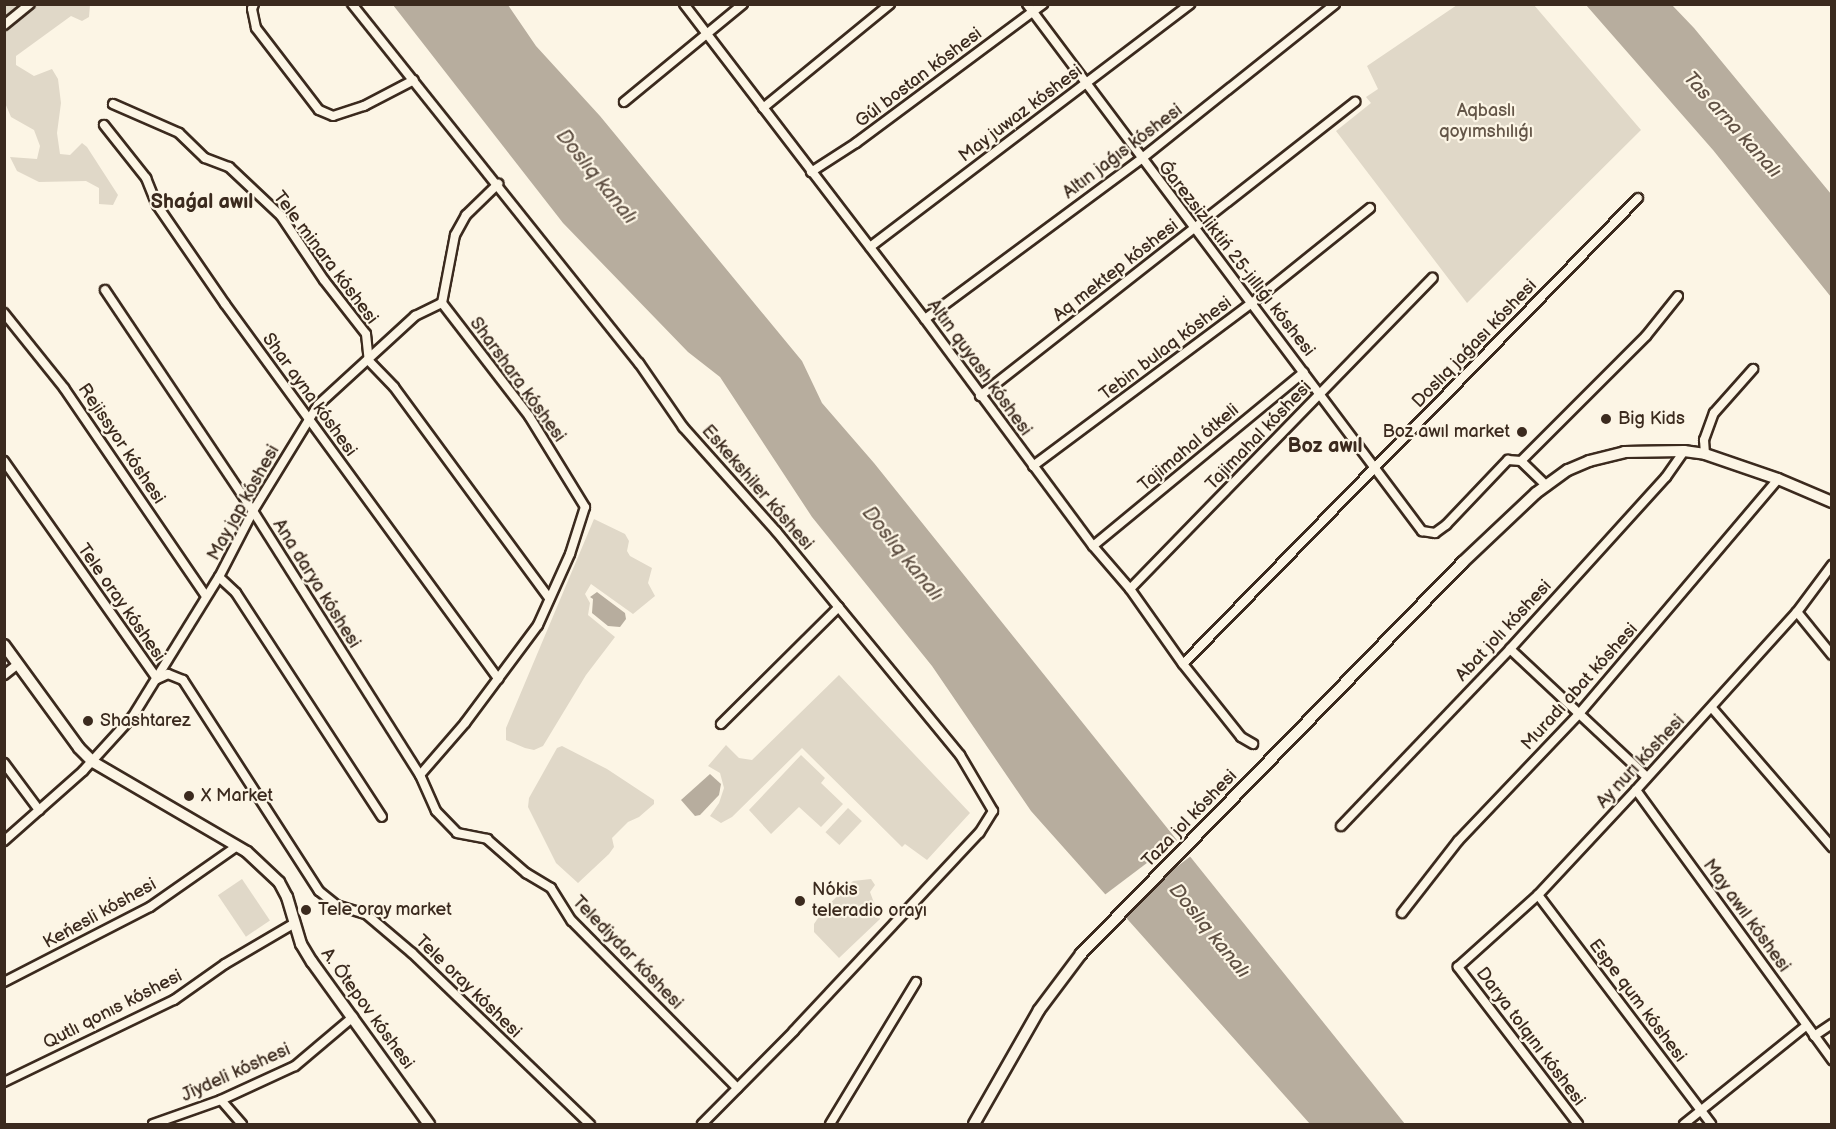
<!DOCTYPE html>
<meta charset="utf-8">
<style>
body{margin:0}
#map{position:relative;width:1836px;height:1129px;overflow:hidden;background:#fcf5e5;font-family:"Balsamiq Sans",sans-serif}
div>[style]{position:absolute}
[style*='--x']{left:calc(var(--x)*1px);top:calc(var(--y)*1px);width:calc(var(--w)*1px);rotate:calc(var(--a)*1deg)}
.green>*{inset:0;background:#e0d8c8;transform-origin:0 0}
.water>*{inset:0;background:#b7ad9e}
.pier>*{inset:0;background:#fcf5e5;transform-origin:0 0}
.roads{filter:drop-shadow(2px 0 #3b2a1e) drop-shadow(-2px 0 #3b2a1e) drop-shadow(0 2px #3b2a1e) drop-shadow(0 -2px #3b2a1e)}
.street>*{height:8px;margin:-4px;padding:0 4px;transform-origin:4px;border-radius:4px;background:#fcf5e5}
.secondary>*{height:10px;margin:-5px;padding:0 5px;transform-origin:5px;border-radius:5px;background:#fcf5e5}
.dots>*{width:16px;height:16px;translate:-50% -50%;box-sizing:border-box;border:3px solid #fcf5e5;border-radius:50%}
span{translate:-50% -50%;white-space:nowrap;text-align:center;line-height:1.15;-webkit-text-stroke:4.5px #fcf5e5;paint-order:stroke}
.street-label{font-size:18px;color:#3b2a1e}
.park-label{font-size:18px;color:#645648}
.poi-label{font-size:18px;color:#3b2a1e}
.left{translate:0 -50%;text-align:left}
.right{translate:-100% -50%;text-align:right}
.water-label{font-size:20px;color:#605144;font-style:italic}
.neighbourhood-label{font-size:20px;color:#3b2a1e;font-weight:700}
.frame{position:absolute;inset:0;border:6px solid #3b2a1e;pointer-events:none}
</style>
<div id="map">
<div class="green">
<i style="clip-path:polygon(5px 5px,90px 5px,89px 17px,82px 21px,71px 16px,16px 56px,16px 65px,34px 76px,52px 69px,58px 79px,61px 103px,57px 133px,60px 154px,70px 155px,82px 143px,87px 147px,118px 195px,113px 205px,99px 204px,99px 188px,86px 181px,39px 182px,17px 171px,10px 157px,37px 159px,40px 146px,34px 130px,11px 117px,5px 103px)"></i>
<i style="clip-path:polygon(1457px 5px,1534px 5px,1641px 130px,1467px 303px,1336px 131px,1371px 103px,1366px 97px,1378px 89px,1367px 66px)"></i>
<i style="clip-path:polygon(594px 519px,625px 534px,629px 541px,627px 551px,630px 556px,652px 568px,648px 583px,655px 596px,633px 614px,591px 584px,585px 594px,590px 603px,588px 615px,615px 637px,586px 675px,543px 746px,534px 750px,525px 748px,506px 740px,506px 728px)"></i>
<i style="clip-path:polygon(839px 675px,970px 813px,927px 860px,905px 844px,902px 847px,802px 748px,732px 817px,721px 823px,710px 816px,719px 803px,724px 788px,720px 773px,708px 766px,726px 745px,739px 758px,752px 760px)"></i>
<i style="clip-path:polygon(562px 746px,607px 769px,654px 800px,654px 804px,639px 817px,628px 822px,612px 838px,614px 847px,609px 854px,578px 883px,556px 863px,528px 807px,529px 798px,557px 748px)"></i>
<i style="clip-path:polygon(801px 755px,825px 778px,821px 783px,843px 804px,821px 827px,799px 807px,771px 834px,749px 810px)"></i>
<i style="left:848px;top:808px;width:19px;height:33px;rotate:43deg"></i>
<i style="left:242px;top:879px;width:50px;height:29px;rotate:56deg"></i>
<i style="clip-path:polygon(871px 879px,875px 885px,870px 892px,880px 919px,839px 958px,814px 932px,814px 924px,824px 909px,853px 881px)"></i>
</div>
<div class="water">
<i style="clip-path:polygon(393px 5px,508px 5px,536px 46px,600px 116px,802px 361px,822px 403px,874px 463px,1405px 1124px,1310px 1124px,1031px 811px,932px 666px,812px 517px,720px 377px,688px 352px,563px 223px)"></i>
<i style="clip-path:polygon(1586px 5px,1672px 5px,1694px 28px,1831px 194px,1831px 297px,1713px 150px)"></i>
<i style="clip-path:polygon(597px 592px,625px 613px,626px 619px,620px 627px,608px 626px,592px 613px,593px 599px,590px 597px)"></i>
<i style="clip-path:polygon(710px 774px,721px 784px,719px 795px,700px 815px,695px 816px,681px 800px)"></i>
</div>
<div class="pier">
<i style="left:1180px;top:838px;width:21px;height:97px;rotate:53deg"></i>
</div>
<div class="roads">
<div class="street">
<i style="--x:254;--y:4;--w:5;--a:112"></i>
<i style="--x:252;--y:9;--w:19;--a:78"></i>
<i style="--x:256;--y:28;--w:103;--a:52.5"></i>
<i style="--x:319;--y:110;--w:15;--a:23"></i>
<i style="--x:333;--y:116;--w:33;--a:-18"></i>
<i style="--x:364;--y:106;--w:56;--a:-27.5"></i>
<i style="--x:352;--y:4;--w:460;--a:51.4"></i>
<i style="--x:639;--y:363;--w:78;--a:55.5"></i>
<i style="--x:683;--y:427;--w:140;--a:48.2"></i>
<i style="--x:776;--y:531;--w:290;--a:50.6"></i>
<i style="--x:960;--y:755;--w:65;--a:59.5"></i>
<i style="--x:993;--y:811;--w:26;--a:122"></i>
<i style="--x:979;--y:833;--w:271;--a:133.1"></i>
<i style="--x:794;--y:1031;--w:131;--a:134.7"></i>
<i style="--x:684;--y:4;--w:397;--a:52.6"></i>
<i style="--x:925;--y:319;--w:282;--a:53.5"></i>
<i style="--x:1093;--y:546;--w:57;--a:49.3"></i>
<i style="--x:1130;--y:589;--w:92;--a:54.8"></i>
<i style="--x:1183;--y:664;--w:93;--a:51.5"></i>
<i style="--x:1241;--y:737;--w:14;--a:30"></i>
<i style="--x:1027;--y:4;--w:659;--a:53.15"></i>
<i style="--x:1422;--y:531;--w:13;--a:9"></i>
<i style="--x:1435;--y:533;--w:14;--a:-36"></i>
<i style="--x:1446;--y:525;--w:90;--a:-46.4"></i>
<i style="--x:1508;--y:460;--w:13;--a:4"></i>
<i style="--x:1521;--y:461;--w:36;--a:44"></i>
<i style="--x:4;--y:25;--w:33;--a:-39"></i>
<i style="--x:624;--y:102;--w:154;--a:-39.5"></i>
<i style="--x:113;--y:104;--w:72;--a:23.7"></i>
<i style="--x:179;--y:133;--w:36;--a:44"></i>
<i style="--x:205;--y:158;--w:26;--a:21"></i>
<i style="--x:229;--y:167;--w:71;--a:43.3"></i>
<i style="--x:281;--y:216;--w:77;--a:56.1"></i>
<i style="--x:324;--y:280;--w:68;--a:52.1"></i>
<i style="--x:366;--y:334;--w:27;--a:84"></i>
<i style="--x:369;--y:361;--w:36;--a:46"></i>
<i style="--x:394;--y:387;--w:262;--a:53.7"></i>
<i style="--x:763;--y:108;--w:164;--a:-39.3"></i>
<i style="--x:104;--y:125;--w:68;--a:51.6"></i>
<i style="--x:146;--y:178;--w:29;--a:68"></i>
<i style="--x:157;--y:205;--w:120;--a:55.5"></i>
<i style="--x:225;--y:304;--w:464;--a:53.9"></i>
<i style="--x:811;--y:172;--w:54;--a:-32.8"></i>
<i style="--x:856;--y:143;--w:233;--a:-36.6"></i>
<i style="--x:870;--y:247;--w:402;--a:-37.2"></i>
<i style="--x:105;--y:290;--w:266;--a:56.2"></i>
<i style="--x:253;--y:511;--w:312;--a:57.7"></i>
<i style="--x:420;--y:775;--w:39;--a:66"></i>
<i style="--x:436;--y:811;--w:30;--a:46"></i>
<i style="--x:457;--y:833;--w:31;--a:11"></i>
<i style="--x:487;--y:839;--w:52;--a:41.1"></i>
<i style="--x:526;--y:873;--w:29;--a:31"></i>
<i style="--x:551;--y:888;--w:39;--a:58"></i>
<i style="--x:572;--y:921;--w:235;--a:45.3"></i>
<i style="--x:4;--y:313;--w:96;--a:51.3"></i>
<i style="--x:64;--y:388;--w:252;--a:55.7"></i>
<i style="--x:925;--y:319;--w:269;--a:-36.5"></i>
<i style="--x:1141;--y:159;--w:248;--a:-38.6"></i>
<i style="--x:980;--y:396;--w:477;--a:-38.1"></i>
<i style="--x:1705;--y:454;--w:14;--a:-94"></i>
<i style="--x:1704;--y:440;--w:29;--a:-70"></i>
<i style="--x:1714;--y:413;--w:59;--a:-48.4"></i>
<i style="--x:4;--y:461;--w:266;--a:54.9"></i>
<i style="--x:157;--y:679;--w:12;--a:-24"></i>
<i style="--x:168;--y:674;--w:16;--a:22"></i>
<i style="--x:183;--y:680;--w:251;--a:57.2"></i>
<i style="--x:319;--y:891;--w:22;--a:39"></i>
<i style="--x:336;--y:905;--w:31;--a:17"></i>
<i style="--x:366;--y:914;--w:60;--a:40.3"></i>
<i style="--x:412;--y:953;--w:247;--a:43.9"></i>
<i style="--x:1521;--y:461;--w:177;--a:-45"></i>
<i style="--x:1646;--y:336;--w:51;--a:-51.3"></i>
<i style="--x:1033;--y:466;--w:274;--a:-36.7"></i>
<i style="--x:1253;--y:302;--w:150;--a:-38.8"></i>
<i style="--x:1093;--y:546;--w:273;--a:-39.5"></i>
<i style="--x:219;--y:577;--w:23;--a:43"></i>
<i style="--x:236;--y:593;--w:267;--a:56.9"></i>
<i style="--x:1130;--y:589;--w:434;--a:-45.8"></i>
<i style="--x:1797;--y:612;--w:55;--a:50.9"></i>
<i style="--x:1510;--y:649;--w:187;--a:43.1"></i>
<i style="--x:1183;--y:664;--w:651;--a:-45.68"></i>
<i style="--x:4;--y:675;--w:18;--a:-38"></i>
<i style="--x:1712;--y:708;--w:184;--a:49.2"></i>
<i style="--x:721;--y:724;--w:166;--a:-44.8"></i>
<i style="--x:4;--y:763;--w:59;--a:53.3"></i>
<i style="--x:420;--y:775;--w:69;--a:-49.1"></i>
<i style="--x:465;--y:723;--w:122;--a:-53.3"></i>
<i style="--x:538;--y:625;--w:78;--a:-65.7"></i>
<i style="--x:570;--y:554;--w:49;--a:-72.3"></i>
<i style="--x:585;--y:507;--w:107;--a:-121.6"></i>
<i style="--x:529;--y:416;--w:143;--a:-127.6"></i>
<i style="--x:1636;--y:790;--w:334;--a:54"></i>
<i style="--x:1341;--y:826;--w:245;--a:-46.3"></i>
<i style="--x:1510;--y:649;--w:232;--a:-47.8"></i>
<i style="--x:1666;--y:477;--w:32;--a:-55"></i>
<i style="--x:4;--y:841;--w:106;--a:-41.5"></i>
<i style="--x:83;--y:771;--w:74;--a:-47.7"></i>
<i style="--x:133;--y:716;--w:163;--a:-58.3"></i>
<i style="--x:219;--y:577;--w:74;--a:-62.7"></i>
<i style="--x:253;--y:511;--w:124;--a:-58.5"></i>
<i style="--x:318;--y:405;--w:132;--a:-42.5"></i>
<i style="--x:415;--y:316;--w:30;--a:-26"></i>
<i style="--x:442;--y:303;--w:69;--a:-79.2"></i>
<i style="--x:455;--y:235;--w:23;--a:-61"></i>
<i style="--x:466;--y:215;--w:45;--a:-44.1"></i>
<i style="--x:1538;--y:895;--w:287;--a:52.9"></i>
<i style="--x:1402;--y:913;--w:91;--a:-52.1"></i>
<i style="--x:1458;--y:841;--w:174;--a:-46.4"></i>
<i style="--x:1578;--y:715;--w:309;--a:-49.7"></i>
<i style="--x:4;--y:982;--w:164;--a:-27.2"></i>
<i style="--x:150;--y:907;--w:106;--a:-35"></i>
<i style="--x:1814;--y:1036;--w:22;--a:-34"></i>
<i style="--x:4;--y:1082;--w:189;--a:-25.8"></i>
<i style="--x:174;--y:1000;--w:62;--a:-35.2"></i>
<i style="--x:225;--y:964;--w:81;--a:-30.4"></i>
<i style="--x:221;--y:1100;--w:32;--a:49"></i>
<i style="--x:153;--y:1124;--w:72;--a:-19.4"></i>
<i style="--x:221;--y:1100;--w:81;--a:-24.7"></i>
<i style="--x:295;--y:1066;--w:76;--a:-40.2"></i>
<i style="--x:830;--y:1124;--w:166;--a:-58.8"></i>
<i style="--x:1578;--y:1124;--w:198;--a:-127.4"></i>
<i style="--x:1458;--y:967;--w:108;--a:-42"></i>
<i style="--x:1538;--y:895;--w:144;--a:-47"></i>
<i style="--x:1636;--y:790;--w:240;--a:-47.9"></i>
<i style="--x:1797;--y:612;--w:59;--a:-53.3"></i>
<i style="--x:1684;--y:1124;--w:156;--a:-38.8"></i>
</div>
<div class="secondary">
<i style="--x:4;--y:645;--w:127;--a:53.9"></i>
<i style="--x:79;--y:748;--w:20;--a:45"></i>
<i style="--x:93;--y:762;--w:178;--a:30.3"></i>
<i style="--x:247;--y:852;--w:44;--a:43.2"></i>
<i style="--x:279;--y:882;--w:17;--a:62"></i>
<i style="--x:287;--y:897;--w:49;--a:73.4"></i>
<i style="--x:301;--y:944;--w:21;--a:59"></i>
<i style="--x:312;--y:962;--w:200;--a:54.2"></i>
<i style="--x:974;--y:1124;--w:131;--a:-60.3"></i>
<i style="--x:1039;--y:1010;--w:70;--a:-53.1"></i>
<i style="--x:1081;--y:954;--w:547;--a:-45.74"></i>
<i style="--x:1463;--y:562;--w:100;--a:-43.4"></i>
<i style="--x:1536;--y:493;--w:39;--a:-36"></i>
<i style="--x:1568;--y:470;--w:23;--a:-23"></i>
<i style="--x:1589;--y:461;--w:36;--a:-14"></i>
<i style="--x:1624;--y:452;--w:60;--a:-1"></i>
<i style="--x:1684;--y:451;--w:21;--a:8"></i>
<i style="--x:1705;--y:454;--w:77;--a:18.9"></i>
<i style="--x:1778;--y:479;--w:59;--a:23.1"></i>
</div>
</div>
<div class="dots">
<i style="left:1606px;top:419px;background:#3b2a1e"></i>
<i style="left:1522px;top:432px;background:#3b2a1e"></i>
<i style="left:88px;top:721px;background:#3b2a1e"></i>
<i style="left:189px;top:796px;background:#3b2a1e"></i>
<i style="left:800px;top:901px;background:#3b2a1e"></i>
<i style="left:306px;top:910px;background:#3b2a1e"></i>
</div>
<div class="street-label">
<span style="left:919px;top:78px;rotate:-37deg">Gúl bostan kóshesi</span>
<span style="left:1021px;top:114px;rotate:-37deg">May juwaz kóshesi</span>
<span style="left:1123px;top:152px;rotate:-37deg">Altın jaǵıs kóshesi</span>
<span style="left:325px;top:258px;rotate:53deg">Tele minara kóshesi</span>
<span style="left:1236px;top:259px;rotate:52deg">Ǵarezsizliktiń 25-jıllıǵı kóshesi</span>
<span style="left:1116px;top:271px;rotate:-38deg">Aq mektep kóshesi</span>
<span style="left:1475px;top:344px;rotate:-46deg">Doslıq jaǵası kóshesi</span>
<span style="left:1166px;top:349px;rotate:-37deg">Tebin bulaq kóshesi</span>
<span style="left:979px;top:368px;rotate:54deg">Altın quyash kóshesi</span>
<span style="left:517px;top:380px;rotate:54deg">Sharshara kóshesi</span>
<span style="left:309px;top:395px;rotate:54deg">Shar ayna kóshesi</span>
<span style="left:1259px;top:436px;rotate:-46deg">Tajimahal kóshesi</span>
<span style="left:121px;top:444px;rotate:56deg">Rejissyor kóshesi</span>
<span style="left:1189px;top:448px;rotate:-40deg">Tajimahal ótkeli</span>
<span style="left:757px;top:488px;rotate:49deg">Eskekshiler kóshesi</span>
<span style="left:244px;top:503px;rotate:-61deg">May jap kóshesi</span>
<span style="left:316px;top:584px;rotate:58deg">Ana darya kóshesi</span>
<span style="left:121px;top:603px;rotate:55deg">Tele oray kóshesi</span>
<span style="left:1504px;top:631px;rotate:-47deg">Abat jolı kóshesi</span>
<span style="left:1580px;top:687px;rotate:-48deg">Muradı abat kóshesi</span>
<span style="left:1641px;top:762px;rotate:-47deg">Ay nurı kóshesi</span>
<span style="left:1190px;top:819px;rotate:-46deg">Taza jol kóshesi</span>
<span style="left:100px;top:914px;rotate:-29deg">Keńesli kóshesi</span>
<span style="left:1746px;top:916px;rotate:54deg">May awıl kóshesi</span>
<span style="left:627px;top:953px;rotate:46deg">Telediydar kóshesi</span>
<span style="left:468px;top:987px;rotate:44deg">Tele oray kóshesi</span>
<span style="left:1637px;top:1001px;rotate:53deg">Espe qum kóshesi</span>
<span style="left:367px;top:1009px;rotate:54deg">A. Ótepov kóshesi</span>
<span style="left:113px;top:1010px;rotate:-27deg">Qutlı qonıs kóshesi</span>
<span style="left:1530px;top:1037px;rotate:53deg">Darya tolqını kóshesi</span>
<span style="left:236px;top:1073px;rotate:-24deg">Jiydeli kóshesi</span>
</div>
<div class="park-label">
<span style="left:1486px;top:122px">Aqbaslı<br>qoyımshılıǵı</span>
</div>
<div class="poi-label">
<span class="left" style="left:1618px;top:419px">Big Kids</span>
<span class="right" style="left:1510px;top:432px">Boz awıl market</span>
<span class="left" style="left:100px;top:721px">Shashtarez</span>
<span class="left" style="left:201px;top:796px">X Market</span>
<span class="left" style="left:812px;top:901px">Nókis<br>teleradio orayı</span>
<span class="left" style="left:318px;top:910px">Tele oray market</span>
</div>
<div class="water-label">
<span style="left:1732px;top:125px;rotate:48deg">Tas arna kanalı</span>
<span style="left:596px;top:177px;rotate:51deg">Doslıq kanalı</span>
<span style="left:902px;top:554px;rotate:51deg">Doslıq kanalı</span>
<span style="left:1209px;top:931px;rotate:51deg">Doslıq kanalı</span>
</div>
<div class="neighbourhood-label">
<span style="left:202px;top:202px">Shaǵal awıl</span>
<span style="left:1325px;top:446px">Boz awıl</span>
</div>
<div class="frame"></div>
</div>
